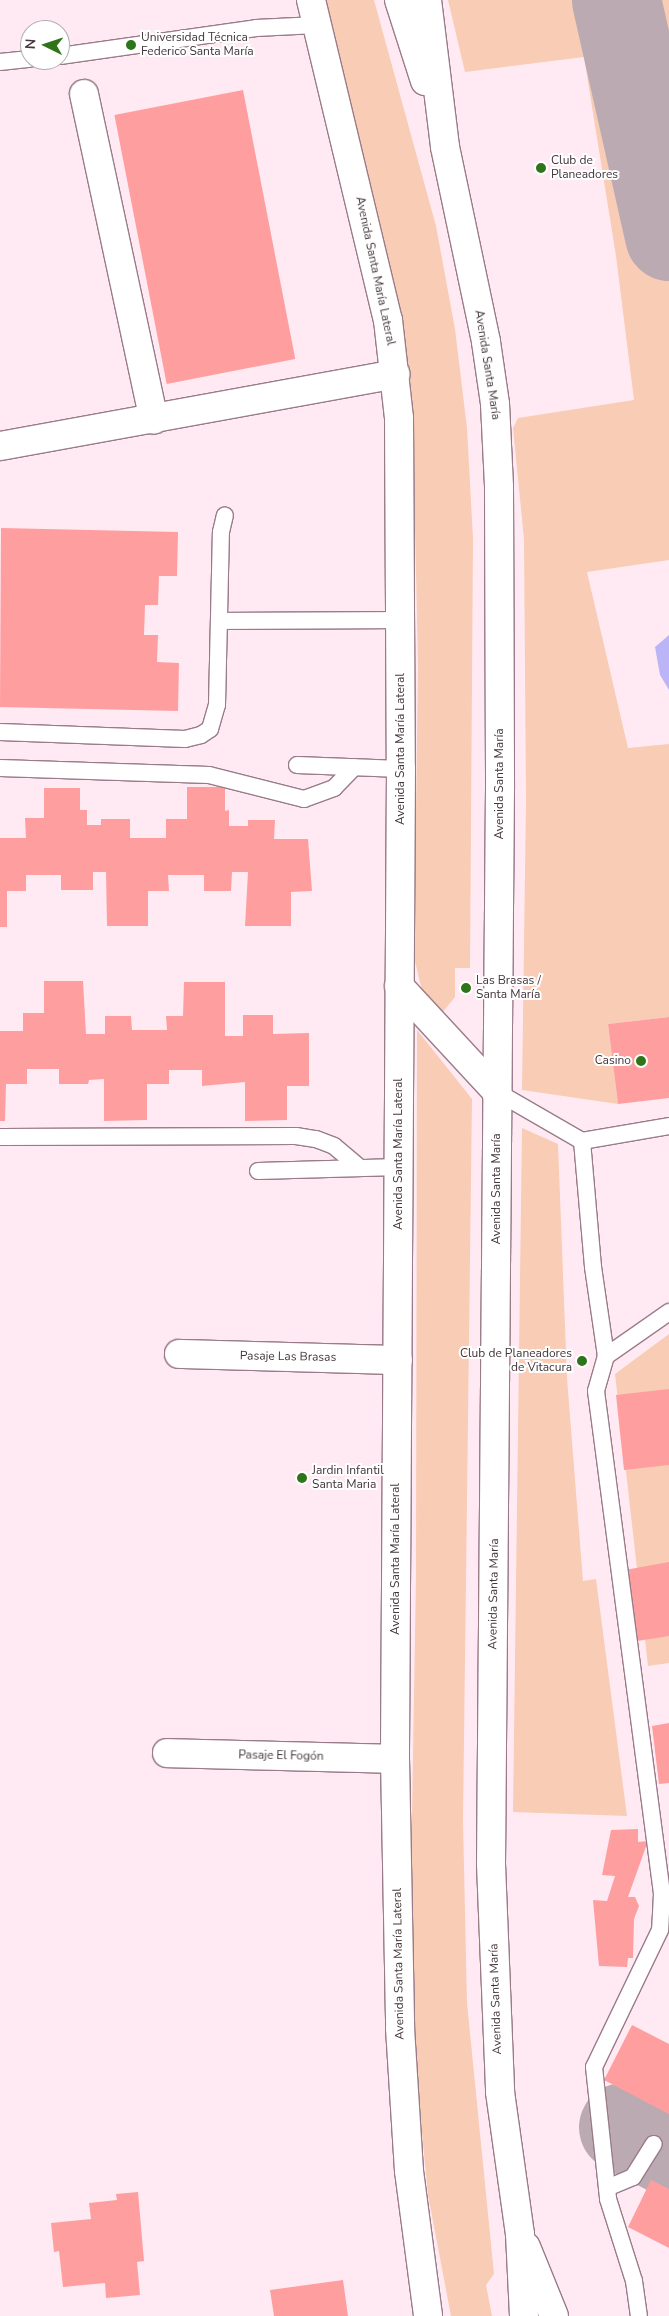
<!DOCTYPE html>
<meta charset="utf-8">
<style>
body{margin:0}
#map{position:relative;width:669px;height:2316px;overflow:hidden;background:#ffeaf3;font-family:"Nunito Sans",sans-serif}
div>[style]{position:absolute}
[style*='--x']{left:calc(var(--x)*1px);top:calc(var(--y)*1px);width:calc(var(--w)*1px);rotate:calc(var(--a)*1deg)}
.green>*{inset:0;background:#f8ccb5}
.water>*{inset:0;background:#bbb5f7}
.taxiway>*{height:89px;margin:-44.5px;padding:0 44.5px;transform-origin:44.5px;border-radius:44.5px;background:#bcaab2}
.building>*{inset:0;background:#ff9e9f;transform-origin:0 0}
.roads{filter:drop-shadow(1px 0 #997b89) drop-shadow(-1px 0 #997b89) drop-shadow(0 1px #997b89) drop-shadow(0 -1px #997b89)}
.lane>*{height:16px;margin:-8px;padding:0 8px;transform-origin:8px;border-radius:8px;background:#fff}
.street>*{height:28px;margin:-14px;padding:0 14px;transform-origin:14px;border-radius:14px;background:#fff}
.secondary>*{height:28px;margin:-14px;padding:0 14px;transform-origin:14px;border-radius:14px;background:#fff}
.dots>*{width:14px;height:14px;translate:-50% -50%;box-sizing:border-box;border:2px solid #fff;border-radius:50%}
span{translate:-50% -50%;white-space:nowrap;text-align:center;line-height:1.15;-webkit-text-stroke:4px #fff;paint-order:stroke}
.poi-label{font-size:12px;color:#42353b}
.left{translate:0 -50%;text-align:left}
.right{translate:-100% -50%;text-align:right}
.street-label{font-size:12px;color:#42353b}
.north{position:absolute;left:20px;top:20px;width:50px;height:50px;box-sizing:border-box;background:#fff;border:1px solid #b3aeb1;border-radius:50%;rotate:274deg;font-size:14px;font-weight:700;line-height:20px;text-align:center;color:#42353b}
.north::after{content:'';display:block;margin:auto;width:18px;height:22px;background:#2e7519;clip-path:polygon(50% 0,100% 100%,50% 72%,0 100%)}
</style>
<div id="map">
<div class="green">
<i style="clip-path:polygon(324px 0,374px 0,436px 226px,455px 329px,467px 428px,473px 538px,470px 968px,455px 968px,455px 997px,442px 1013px,422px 991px,414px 957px,418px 666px,413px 434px,394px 283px)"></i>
<i style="clip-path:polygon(448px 0,607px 0,669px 273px,669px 560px,587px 572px,628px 748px,669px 744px,669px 1017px,608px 1024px,618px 1104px,522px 1090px,526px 800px,524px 539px,513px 428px,518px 418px,634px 400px,616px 256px,584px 57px,465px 72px)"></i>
<i style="clip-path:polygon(633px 0,669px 0,669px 155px,662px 125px)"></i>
<i style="clip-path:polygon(417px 1030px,472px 1099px,463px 1821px,467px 2003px,494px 2274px,486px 2285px,492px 2316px,451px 2316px,428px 2195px,415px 2060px,410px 1940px,416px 1574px)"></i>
<i style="clip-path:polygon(522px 1128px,558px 1144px,567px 1378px,583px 1581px,596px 1579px,627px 1816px,513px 1812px)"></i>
<i style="clip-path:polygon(669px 1334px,669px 1663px,648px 1666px,615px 1374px)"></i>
</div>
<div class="water">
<i style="clip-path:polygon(669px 635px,669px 690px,660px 675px,655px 647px)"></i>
</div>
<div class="taxiway">
<i style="--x:616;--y:0;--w:242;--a:77.3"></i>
<i style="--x:623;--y:2127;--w:52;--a:27.6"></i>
</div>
<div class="building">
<i style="left:243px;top:90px;width:274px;height:131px;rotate:79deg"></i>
<i style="clip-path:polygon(1px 528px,178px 532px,177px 576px,159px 576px,158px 605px,145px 605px,144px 635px,158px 635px,157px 662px,179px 663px,178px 711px,0 707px)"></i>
<i style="clip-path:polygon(187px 787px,225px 787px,225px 811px,229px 810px,229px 826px,248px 826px,248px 820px,275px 820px,274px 839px,308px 839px,312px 891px,291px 892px,291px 926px,245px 926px,248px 872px,232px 872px,231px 891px,204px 891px,204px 875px,168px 875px,169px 891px,148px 891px,148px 926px,107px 926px,106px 872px,93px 872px,93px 890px,61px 890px,61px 875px,26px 875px,26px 891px,7px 891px,7px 927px,0 927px,0 838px,26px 838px,25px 818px,44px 818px,44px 788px,80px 788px,80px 810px,87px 810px,87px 825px,101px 825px,101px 819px,130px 819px,130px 838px,166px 838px,166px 819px,187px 819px)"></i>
<i style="clip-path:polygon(44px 981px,83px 981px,86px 1034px,105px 1034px,105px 1016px,131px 1016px,132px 1030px,167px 1030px,166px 1016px,183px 1016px,184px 982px,225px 982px,225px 1036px,243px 1036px,243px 1015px,273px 1015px,273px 1034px,309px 1033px,309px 1086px,287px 1086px,287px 1120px,245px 1121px,245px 1082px,202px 1086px,202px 1070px,169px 1070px,169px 1084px,147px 1084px,147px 1120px,104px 1121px,104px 1079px,89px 1080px,88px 1084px,59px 1084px,59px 1069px,27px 1069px,27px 1084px,6px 1084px,5px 1121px,0 1121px,0 1031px,23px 1031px,23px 1013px,44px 1013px)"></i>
<i style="clip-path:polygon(669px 1017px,669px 1098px,618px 1104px,608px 1024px)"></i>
<i style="clip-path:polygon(669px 1389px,669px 1465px,624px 1470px,616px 1395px)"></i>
<i style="clip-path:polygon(669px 1562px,669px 1636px,637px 1641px,625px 1570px)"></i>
<i style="clip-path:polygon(669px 1723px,669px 1783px,659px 1784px,652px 1726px)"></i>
<i style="clip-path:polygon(638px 1829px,638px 1842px,648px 1841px,628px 1897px,635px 1897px,639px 1906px,634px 1919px,633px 1958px,628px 1958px,627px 1967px,599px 1966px,593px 1900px,607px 1901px,615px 1876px,602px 1875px,611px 1830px)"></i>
<i style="clip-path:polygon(632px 2025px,669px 2044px,669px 2114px,604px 2080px)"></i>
<i style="clip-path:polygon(651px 2180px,669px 2189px,669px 2248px,628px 2227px)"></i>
<i style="clip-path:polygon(138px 2192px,144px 2261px,137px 2262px,140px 2295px,106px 2298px,105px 2283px,63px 2287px,59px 2251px,54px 2252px,51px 2223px,91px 2219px,89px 2203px,117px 2200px,116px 2194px)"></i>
<i style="clip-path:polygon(343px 2280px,348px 2316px,274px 2316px,270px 2290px)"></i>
</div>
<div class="roads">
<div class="lane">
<i style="--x:60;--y:56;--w:198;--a:-8.1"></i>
<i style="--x:256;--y:28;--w:61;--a:-2.8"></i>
<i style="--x:0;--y:62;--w:30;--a:-6"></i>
<i style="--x:219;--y:621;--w:182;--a:-0.3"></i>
<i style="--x:0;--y:732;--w:185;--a:2.2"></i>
<i style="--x:185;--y:739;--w:16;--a:-14"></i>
<i style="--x:201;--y:735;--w:11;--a:-34"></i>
<i style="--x:210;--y:729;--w:25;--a:-74"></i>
<i style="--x:217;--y:705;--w:173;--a:-88.7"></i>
<i style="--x:221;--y:532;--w:17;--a:-77"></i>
<i style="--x:297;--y:765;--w:104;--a:2.2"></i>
<i style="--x:0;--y:768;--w:209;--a:1.9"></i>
<i style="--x:209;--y:775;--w:98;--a:14.2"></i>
<i style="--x:304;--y:799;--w:32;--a:-20"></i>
<i style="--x:334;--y:788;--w:29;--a:-46"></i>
<i style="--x:497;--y:1092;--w:98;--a:30"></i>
<i style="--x:582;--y:1141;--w:88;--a:-9.8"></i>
<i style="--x:0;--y:1137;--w:296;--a:-0.2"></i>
<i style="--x:296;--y:1136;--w:20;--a:9"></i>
<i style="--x:316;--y:1139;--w:19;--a:21"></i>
<i style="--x:334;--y:1146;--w:34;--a:40"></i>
<i style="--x:582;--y:1141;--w:126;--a:85"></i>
<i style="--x:593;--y:1267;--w:90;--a:81.7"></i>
<i style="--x:606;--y:1356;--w:36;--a:106"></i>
<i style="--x:596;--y:1391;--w:507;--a:82.52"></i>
<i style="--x:662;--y:1894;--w:36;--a:93"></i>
<i style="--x:660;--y:1930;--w:152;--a:115.7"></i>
<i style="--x:594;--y:2067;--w:133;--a:83.9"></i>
<i style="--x:608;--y:2199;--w:86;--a:72.4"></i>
<i style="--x:634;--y:2281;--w:35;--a:82"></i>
<i style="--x:258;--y:1171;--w:141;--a:-1.6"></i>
<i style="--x:606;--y:1356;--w:77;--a:-34.9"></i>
<i style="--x:607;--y:2188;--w:28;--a:-23"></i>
<i style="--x:633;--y:2177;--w:39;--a:-58"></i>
</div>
<div class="street">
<i style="--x:84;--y:94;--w:333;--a:77.9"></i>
<i style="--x:0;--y:446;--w:402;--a:-10.3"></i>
<i style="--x:179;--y:1354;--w:219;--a:1.6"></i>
<i style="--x:167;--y:1753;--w:228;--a:1.5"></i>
</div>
<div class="secondary">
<i style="--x:311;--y:0;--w:329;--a:76.5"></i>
<i style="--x:388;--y:320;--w:99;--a:83.6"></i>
<i style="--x:399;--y:418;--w:351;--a:89.7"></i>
<i style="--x:401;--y:769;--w:990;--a:90.35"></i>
<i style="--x:395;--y:1759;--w:269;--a:88.9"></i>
<i style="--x:400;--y:2028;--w:143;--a:86.4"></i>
<i style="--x:409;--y:2171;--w:146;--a:82.5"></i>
<i style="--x:399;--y:0;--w:85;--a:72.2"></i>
<i style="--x:427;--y:0;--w:148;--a:83"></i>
<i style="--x:445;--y:147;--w:199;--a:78.1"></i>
<i style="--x:486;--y:342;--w:63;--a:81.7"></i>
<i style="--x:495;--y:404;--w:83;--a:87.2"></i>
<i style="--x:499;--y:487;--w:302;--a:89.8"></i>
<i style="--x:500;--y:789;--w:1075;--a:90.48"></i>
<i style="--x:491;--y:1864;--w:228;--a:87.7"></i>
<i style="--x:500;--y:2092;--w:143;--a:82"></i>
<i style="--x:520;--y:2234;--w:82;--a:87.2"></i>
<i style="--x:399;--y:986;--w:144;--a:47.2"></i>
<i style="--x:526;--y:2247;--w:74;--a:67.9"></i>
</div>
</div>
<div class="dots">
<i style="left:131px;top:45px;background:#2e7519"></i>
<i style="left:541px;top:168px;background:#2e7519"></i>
<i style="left:466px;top:988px;background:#2e7519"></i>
<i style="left:641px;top:1061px;background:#2e7519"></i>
<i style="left:582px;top:1361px;background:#2e7519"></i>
<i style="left:302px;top:1478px;background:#2e7519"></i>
</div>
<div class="poi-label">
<span class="left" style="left:141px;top:45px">Universidad Técnica<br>Federico Santa María</span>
<span class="left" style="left:551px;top:168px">Club de<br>Planeadores</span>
<span class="left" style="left:476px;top:988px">Las Brasas /<br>Santa María</span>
<span class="right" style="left:631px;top:1061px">Casino</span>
<span class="right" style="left:572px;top:1361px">Club de Planeadores<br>de Vitacura</span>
<span class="left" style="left:312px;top:1478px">Jardin Infantil<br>Santa Maria</span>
</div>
<div class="street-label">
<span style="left:375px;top:271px;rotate:78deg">Avenida Santa María Lateral</span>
<span style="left:487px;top:365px;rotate:81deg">Avenida Santa María</span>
<span style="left:401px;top:749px;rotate:-90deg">Avenida Santa María Lateral</span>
<span style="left:500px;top:784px;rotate:-90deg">Avenida Santa María</span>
<span style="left:399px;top:1154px;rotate:-90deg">Avenida Santa María Lateral</span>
<span style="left:497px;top:1189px;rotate:-90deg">Avenida Santa María</span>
<span style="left:288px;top:1357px;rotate:1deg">Pasaje Las Brasas</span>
<span style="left:396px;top:1559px;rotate:-90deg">Avenida Santa María Lateral</span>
<span style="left:494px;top:1594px;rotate:-89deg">Avenida Santa María</span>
<span style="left:281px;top:1756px;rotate:1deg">Pasaje El Fogón</span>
<span style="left:399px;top:1964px;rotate:-91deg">Avenida Santa María Lateral</span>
<span style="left:496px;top:1999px;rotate:-92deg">Avenida Santa María</span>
</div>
<div class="north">N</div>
</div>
